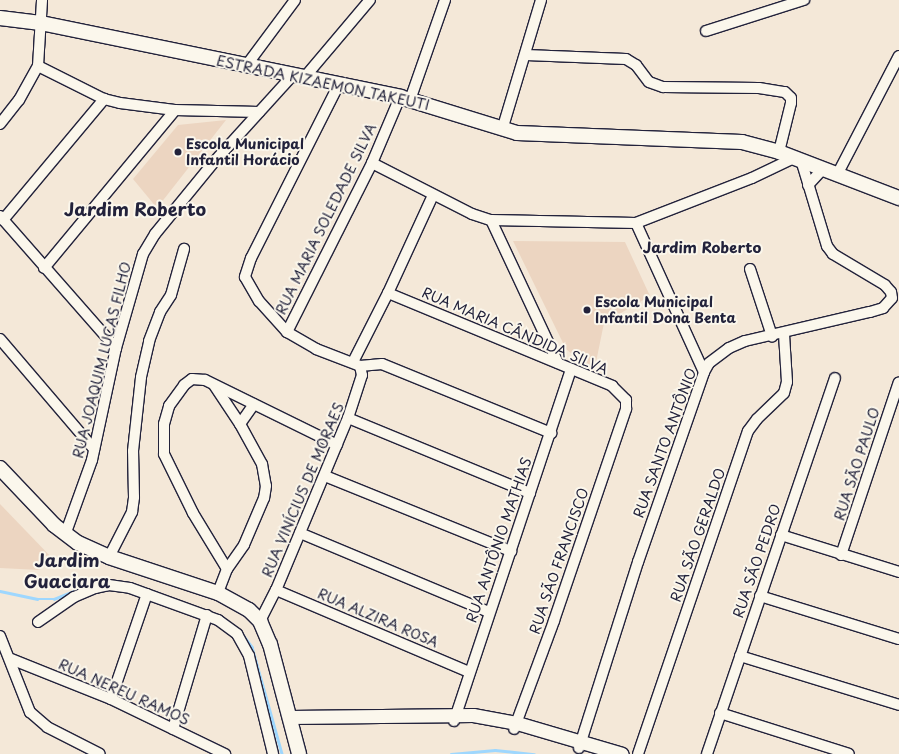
<!DOCTYPE html>
<meta charset="utf-8">
<style>
body{margin:0}
#map{position:relative;width:899px;height:754px;overflow:hidden;background:#f4e8d8;font-family:"Playpen Sans",sans-serif}
div>[style]{position:absolute}
[style*='--x']{left:calc(var(--x)*1px);top:calc(var(--y)*1px);width:calc(var(--w)*1px);rotate:calc(var(--a)*1deg)}
.built>*{inset:0;background:#ecd5c1}
.stream>*{height:2.5px;margin:-1.25px;padding:0 1.25px;transform-origin:1.25px;border-radius:1.25px;background:#9ed7fe}
.roads{filter:drop-shadow(1px 0 #22223b) drop-shadow(-1px 0 #22223b) drop-shadow(0 1px #22223b) drop-shadow(0 -1px #22223b)}
.minor>*{height:10px;margin:-5px;padding:0 5px;transform-origin:5px;border-radius:5px;background:#fbf7ec}
.tertiary>*{height:13px;margin:-6.5px;padding:0 6.5px;transform-origin:6.5px;border-radius:6.5px;background:#fbf7ec}
.secondary>*{height:14px;margin:-7px;padding:0 7px;transform-origin:7px;border-radius:7px;background:#fbf7ec}
.dots>*{width:11px;height:11px;translate:-50% -50%;box-sizing:border-box;border:2px solid #fbf7ec;border-radius:50%}
span{translate:-50% -50%;white-space:nowrap;text-align:center;line-height:1.15;-webkit-text-stroke:4px #fbf7ec;paint-order:stroke}
.street-label{font-size:14px;color:#22223b}
.poi-label{font-size:14px;color:#22223b;font-weight:700}
.left{translate:0 -50%;text-align:left}
.neighbourhood-label{font-size:15px;color:#22223b;font-weight:700}
.district-label{font-size:18px;color:#22223b;font-weight:700}
</style>
<div id="map">
<div class="built">
<i style="clip-path:polygon(226px 120px,157px 208px,133px 179px,178px 125px)"></i>
<i style="clip-path:polygon(513px 241px,625px 242px,650px 296px,604px 323px,594px 372px,566px 349px)"></i>
<i style="clip-path:polygon(0 504px,53px 559px,39px 570px,0 568px)"></i>
</div>
<div class="stream">
<i style="--x:0;--y:591;--w:38;--a:12"></i>
<i style="--x:37;--y:599;--w:17;--a:0"></i>
<i style="--x:54;--y:599;--w:35;--a:-22"></i>
<i style="--x:240;--y:631;--w:20;--a:53"></i>
<i style="--x:252;--y:647;--w:111;--a:74.3"></i>
<i style="--x:451;--y:754;--w:44;--a:-5.2"></i>
<i style="--x:495;--y:750;--w:39;--a:6"></i>
</div>
<div class="roads">
<div class="minor">
<i style="--x:706;--y:31;--w:103;--a:-17.6"></i>
<i style="--x:526;--y:55;--w:100;--a:2.3"></i>
<i style="--x:626;--y:59;--w:12;--a:31"></i>
<i style="--x:636;--y:65;--w:21;--a:53"></i>
<i style="--x:649;--y:82;--w:15;--a:20"></i>
<i style="--x:663;--y:87;--w:96;--a:0.6"></i>
<i style="--x:759;--y:88;--w:26;--a:9"></i>
<i style="--x:785;--y:92;--w:8;--a:45"></i>
<i style="--x:791;--y:98;--w:5;--a:90"></i>
<i style="--x:791;--y:103;--w:50;--a:103.8"></i>
<i style="--x:38;--y:66;--w:74;--a:26.6"></i>
<i style="--x:104;--y:99;--w:16;--a:14"></i>
<i style="--x:120;--y:103;--w:55;--a:7.3"></i>
<i style="--x:175;--y:110;--w:84;--a:1.4"></i>
<i style="--x:246;--y:66;--w:82;--a:-53.4"></i>
<i style="--x:304;--y:78;--w:102;--a:-49.8"></i>
<i style="--x:338;--y:86;--w:193;--a:116.8"></i>
<i style="--x:251;--y:258;--w:20;--a:108"></i>
<i style="--x:245;--y:277;--w:28;--a:60"></i>
<i style="--x:259;--y:301;--w:42;--a:47.9"></i>
<i style="--x:287;--y:332;--w:34;--a:30"></i>
<i style="--x:316;--y:349;--w:47;--a:21.1"></i>
<i style="--x:410;--y:100;--w:106;--a:-70.7"></i>
<i style="--x:0;--y:124;--w:31;--a:-52"></i>
<i style="--x:19;--y:100;--w:39;--a:-61"></i>
<i style="--x:38;--y:66;--w:66;--a:-86.5"></i>
<i style="--x:502;--y:130;--w:136;--a:-73.3"></i>
<i style="--x:372;--y:163;--w:112;--a:27"></i>
<i style="--x:472;--y:214;--w:20;--a:18"></i>
<i style="--x:491;--y:220;--w:145;--a:1.2"></i>
<i style="--x:636;--y:223;--w:124;--a:-21.2"></i>
<i style="--x:752;--y:178;--w:47;--a:-25.5"></i>
<i style="--x:838;--y:173;--w:132;--a:-62.5"></i>
<i style="--x:808;--y:185;--w:23;--a:-47"></i>
<i style="--x:0;--y:216;--w:176;--a:48.7"></i>
<i style="--x:3;--y:220;--w:158;--a:-50.1"></i>
<i style="--x:491;--y:220;--w:158;--a:64.9"></i>
<i style="--x:636;--y:223;--w:164;--a:65.5"></i>
<i style="--x:44;--y:268;--w:205;--a:-50.3"></i>
<i style="--x:750;--y:269;--w:71;--a:71.8"></i>
<i style="--x:388;--y:293;--w:243;--a:22.5"></i>
<i style="--x:612;--y:386;--w:20;--a:45"></i>
<i style="--x:626;--y:400;--w:9;--a:90"></i>
<i style="--x:626;--y:409;--w:224;--a:108.8"></i>
<i style="--x:554;--y:621;--w:115;--a:110.3"></i>
<i style="--x:287;--y:332;--w:189;--a:-63.3"></i>
<i style="--x:372;--y:163;--w:72;--a:-67"></i>
<i style="--x:0;--y:339;--w:145;--a:49.5"></i>
<i style="--x:353;--y:362;--w:77;--a:-63.1"></i>
<i style="--x:388;--y:293;--w:108;--a:-65.3"></i>
<i style="--x:360;--y:366;--w:22;--a:-5"></i>
<i style="--x:382;--y:364;--w:183;--a:22.2"></i>
<i style="--x:214;--y:385;--w:47;--a:56.3"></i>
<i style="--x:240;--y:424;--w:46;--a:61.2"></i>
<i style="--x:262;--y:464;--w:22;--a:80"></i>
<i style="--x:266;--y:486;--w:12;--a:99"></i>
<i style="--x:264;--y:498;--w:51;--a:113.1"></i>
<i style="--x:244;--y:545;--w:29;--a:125"></i>
<i style="--x:227;--y:569;--w:26;--a:111"></i>
<i style="--x:348;--y:418;--w:197;--a:22.4"></i>
<i style="--x:240;--y:424;--w:24;--a:-55"></i>
<i style="--x:325;--y:476;--w:201;--a:22"></i>
<i style="--x:300;--y:533;--w:205;--a:22.7"></i>
<i style="--x:65;--y:535;--w:80;--a:-70.2"></i>
<i style="--x:92;--y:460;--w:115;--a:-77.9"></i>
<i style="--x:116;--y:348;--w:98;--a:-74"></i>
<i style="--x:143;--y:254;--w:23;--a:-59"></i>
<i style="--x:155;--y:234;--w:93;--a:-50.7"></i>
<i style="--x:214;--y:162;--w:118;--a:-47.8"></i>
<i style="--x:781;--y:535;--w:124;--a:17.4"></i>
<i style="--x:841;--y:555;--w:182;--a:-71.5"></i>
<i style="--x:109;--y:557;--w:51;--a:-62.9"></i>
<i style="--x:132;--y:512;--w:15;--a:-82"></i>
<i style="--x:134;--y:497;--w:46;--a:-91.2"></i>
<i style="--x:133;--y:451;--w:74;--a:-83.8"></i>
<i style="--x:141;--y:377;--w:37;--a:-77"></i>
<i style="--x:149;--y:341;--w:31;--a:-69"></i>
<i style="--x:160;--y:312;--w:20;--a:-57"></i>
<i style="--x:171;--y:295;--w:48;--a:-74.2"></i>
<i style="--x:227;--y:569;--w:66;--a:-121.3"></i>
<i style="--x:193;--y:513;--w:66;--a:-116.2"></i>
<i style="--x:164;--y:454;--w:30;--a:-90"></i>
<i style="--x:164;--y:424;--w:19;--a:-74"></i>
<i style="--x:169;--y:406;--w:26;--a:-54"></i>
<i style="--x:184;--y:385;--w:10;--a:-37"></i>
<i style="--x:192;--y:379;--w:13;--a:4"></i>
<i style="--x:205;--y:380;--w:147;--a:26.2"></i>
<i style="--x:276;--y:590;--w:210;--a:23"></i>
<i style="--x:760;--y:596;--w:145;--a:17.2"></i>
<i style="--x:260;--y:621;--w:35;--a:-63"></i>
<i style="--x:276;--y:590;--w:186;--a:-67.3"></i>
<i style="--x:348;--y:418;--w:45;--a:-72"></i>
<i style="--x:362;--y:375;--w:9;--a:-103"></i>
<i style="--x:38;--y:622;--w:44;--a:-34.8"></i>
<i style="--x:74;--y:597;--w:23;--a:-23"></i>
<i style="--x:95;--y:588;--w:14;--a:-12"></i>
<i style="--x:109;--y:585;--w:21;--a:8"></i>
<i style="--x:130;--y:588;--w:94;--a:20"></i>
<i style="--x:218;--y:620;--w:24;--a:36"></i>
<i style="--x:237;--y:634;--w:25;--a:61"></i>
<i style="--x:249;--y:656;--w:101;--a:76.2"></i>
<i style="--x:0;--y:636;--w:82;--a:68.5"></i>
<i style="--x:30;--y:712;--w:23;--a:41"></i>
<i style="--x:47;--y:727;--w:59;--a:27"></i>
<i style="--x:740;--y:656;--w:166;--a:17.1"></i>
<i style="--x:11;--y:659;--w:108;--a:21.8"></i>
<i style="--x:111;--y:699;--w:127;--a:25.8"></i>
<i style="--x:111;--y:699;--w:111;--a:-71.1"></i>
<i style="--x:720;--y:713;--w:135;--a:17.6"></i>
<i style="--x:454;--y:721;--w:371;--a:-71.6"></i>
<i style="--x:173;--y:729;--w:119;--a:-73.4"></i>
<i style="--x:579;--y:748;--w:195;--a:-72.4"></i>
<i style="--x:638;--y:562;--w:201;--a:-70.8"></i>
<i style="--x:704;--y:372;--w:10;--a:-61"></i>
<i style="--x:709;--y:363;--w:25;--a:-37"></i>
<i style="--x:729;--y:348;--w:17;--a:-24"></i>
<i style="--x:745;--y:341;--w:128;--a:-13.1"></i>
<i style="--x:870;--y:312;--w:14;--a:-17"></i>
<i style="--x:883;--y:308;--w:13;--a:-48"></i>
<i style="--x:892;--y:298;--w:6;--a:-99"></i>
<i style="--x:891;--y:292;--w:9;--a:-131"></i>
<i style="--x:885;--y:285;--w:61;--a:-149.2"></i>
<i style="--x:833;--y:254;--w:10;--a:-127"></i>
<i style="--x:827;--y:246;--w:90;--a:-106.8"></i>
<i style="--x:638;--y:754;--w:341;--a:-71.2"></i>
<i style="--x:748;--y:431;--w:15;--a:-53"></i>
<i style="--x:757;--y:419;--w:37;--a:-44"></i>
<i style="--x:784;--y:393;--w:11;--a:-75"></i>
<i style="--x:787;--y:382;--w:48;--a:-93.6"></i>
<i style="--x:707;--y:754;--w:397;--a:-71.2"></i>
</div>
<div class="tertiary">
<i style="--x:289;--y:717;--w:184;--a:-0.6"></i>
<i style="--x:473;--y:715;--w:45;--a:10.3"></i>
<i style="--x:517;--y:723;--w:109;--a:16.4"></i>
</div>
<div class="secondary">
<i style="--x:0;--y:18;--w:41;--a:7"></i>
<i style="--x:41;--y:23;--w:367;--a:11.6"></i>
<i style="--x:400;--y:97;--w:122;--a:17.1"></i>
<i style="--x:517;--y:133;--w:225;--a:2.3"></i>
<i style="--x:742;--y:142;--w:38;--a:15"></i>
<i style="--x:779;--y:152;--w:129;--a:21"></i>
<i style="--x:0;--y:468;--w:79;--a:46.5"></i>
<i style="--x:54;--y:525;--w:30;--a:37"></i>
<i style="--x:78;--y:543;--w:34;--a:24"></i>
<i style="--x:109;--y:557;--w:115;--a:18.3"></i>
<i style="--x:218;--y:593;--w:35;--a:29"></i>
<i style="--x:249;--y:610;--w:16;--a:45"></i>
<i style="--x:260;--y:621;--w:25;--a:67"></i>
<i style="--x:270;--y:644;--w:114;--a:75.2"></i>
</div>
</div>
<div class="dots">
<i style="left:178px;top:152px;background:#22223b"></i>
<i style="left:587px;top:310px;background:#22223b"></i>
</div>
<div class="street-label">
<span style="left:323px;top:83px;rotate:12deg">ESTRADA KIZAEMON TAKEUTI</span>
<span style="left:326px;top:219px;rotate:-64deg">RUA MARIA SOLEDADE SILVA</span>
<span style="left:515px;top:331px;rotate:23deg">RUA MARIA CÂNDIDA SILVA</span>
<span style="left:102px;top:360px;rotate:-76deg">RUA JOAQUIM LUCAS FILHO</span>
<span style="left:665px;top:443px;rotate:-70deg">RUA SANTO ANTÔNIO</span>
<span style="left:857px;top:464px;rotate:-72deg">RUA SÃO PAULO</span>
<span style="left:303px;top:490px;rotate:-67deg">RUA VINÍCIUS DE MORAES</span>
<span style="left:698px;top:535px;rotate:-71deg">RUA SÃO GERALDO</span>
<span style="left:499px;top:540px;rotate:-71deg">RUA ANTÔNIO MATHIAS</span>
<span style="left:559px;top:561px;rotate:-71deg">RUA SÃO FRANCISCO</span>
<span style="left:757px;top:561px;rotate:-71deg">RUA SÃO PEDRO</span>
<span style="left:378px;top:618px;rotate:23deg">RUA ALZIRA ROSA</span>
<span style="left:124px;top:692px;rotate:24deg">RUA NEREU RAMOS</span>
</div>
<div class="poi-label">
<span class="left" style="left:186px;top:152px">Escola Municipal<br>Infantil Horácio</span>
<span class="left" style="left:595px;top:310px">Escola Municipal<br>Infantil Dona Benta</span>
</div>
<div class="neighbourhood-label">
<span style="left:702px;top:247px">Jardim Roberto</span>
</div>
<div class="district-label">
<span style="left:135px;top:209px">Jardim Roberto</span>
<span style="left:67px;top:571px">Jardim<br>Guaciara</span>
</div>
</div>
